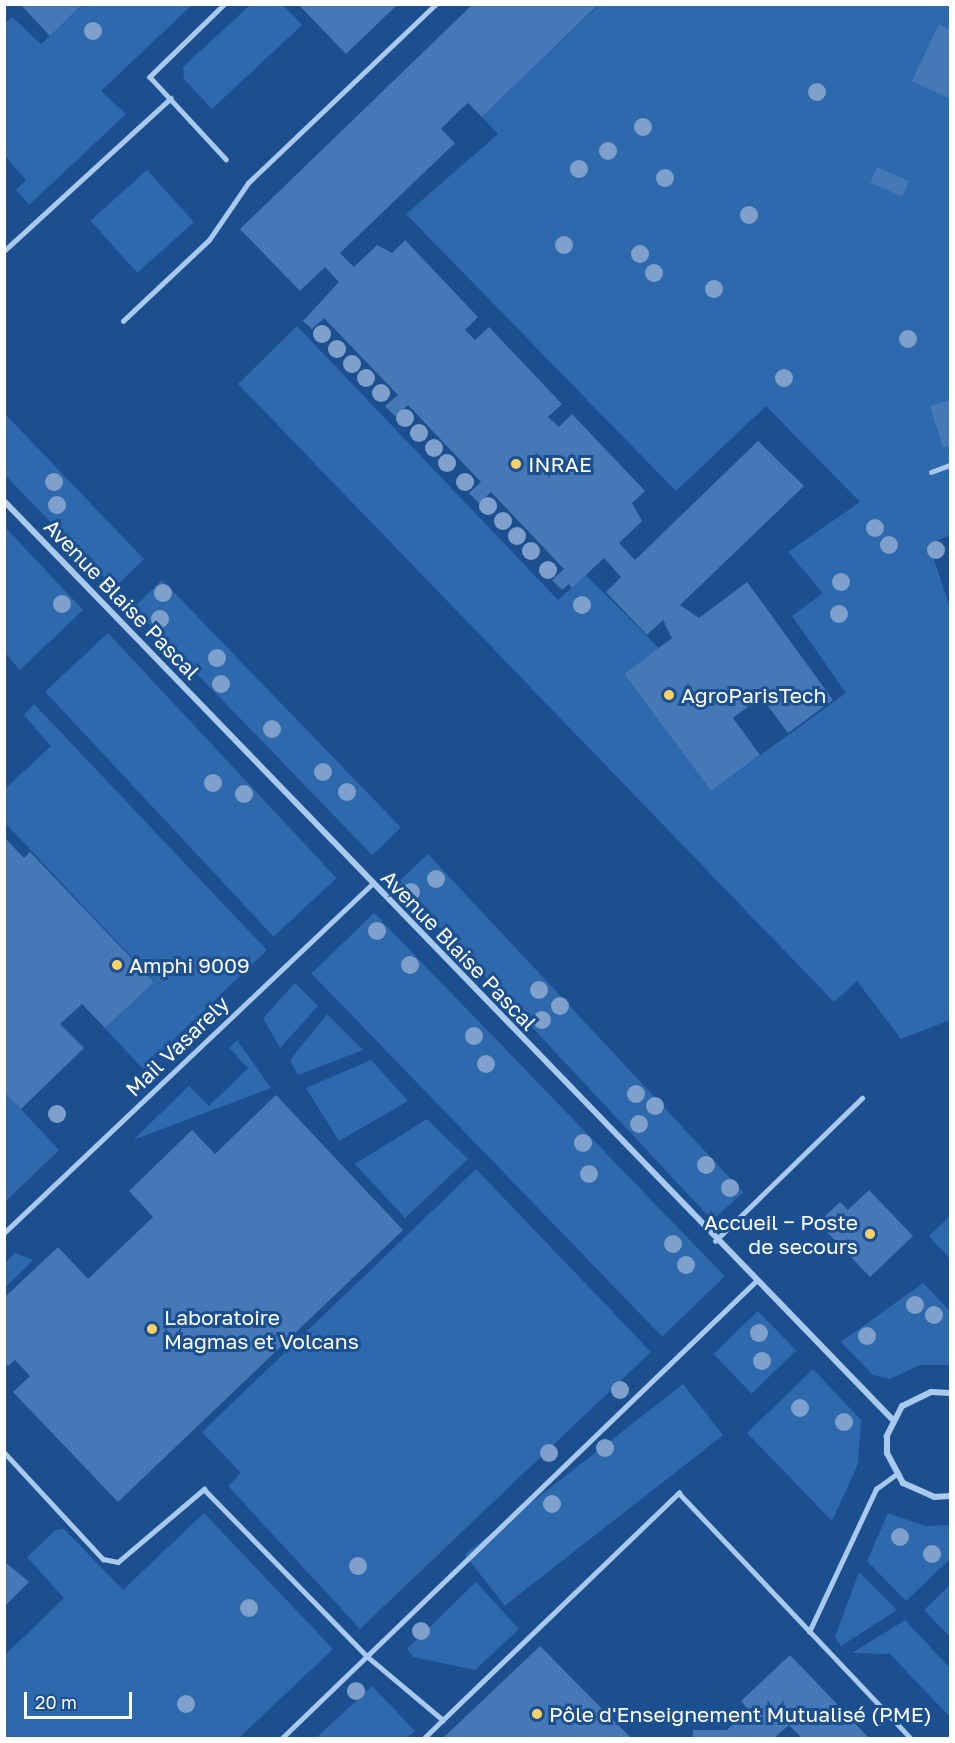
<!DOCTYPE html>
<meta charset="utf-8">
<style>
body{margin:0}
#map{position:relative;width:955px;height:1743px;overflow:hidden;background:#1b4f8f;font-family:"Golos Text",sans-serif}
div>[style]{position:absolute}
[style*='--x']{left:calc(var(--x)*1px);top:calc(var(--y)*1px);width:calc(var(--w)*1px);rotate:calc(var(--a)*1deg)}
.green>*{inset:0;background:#2e69ad;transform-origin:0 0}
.building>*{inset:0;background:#4478b7;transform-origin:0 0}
.service>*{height:4.5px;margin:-2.25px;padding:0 2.25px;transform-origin:2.25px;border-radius:2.25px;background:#a9c9ee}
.minor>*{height:6px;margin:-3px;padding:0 3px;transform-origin:3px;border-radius:3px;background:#a9c9ee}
.trees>*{width:18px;height:18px;margin:-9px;border-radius:50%;background:#7ea0ca}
.dots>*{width:16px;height:16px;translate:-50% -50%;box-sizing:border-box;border:3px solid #1b4f8f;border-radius:50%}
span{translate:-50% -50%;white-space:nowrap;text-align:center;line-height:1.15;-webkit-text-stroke:6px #1b4f8f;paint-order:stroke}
.poi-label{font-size:21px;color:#fff}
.left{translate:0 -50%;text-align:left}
.right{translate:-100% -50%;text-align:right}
.street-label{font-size:21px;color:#fff}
.frame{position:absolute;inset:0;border:6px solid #fff;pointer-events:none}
.scale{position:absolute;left:24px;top:1692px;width:108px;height:27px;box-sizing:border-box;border:3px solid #fff;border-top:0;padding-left:8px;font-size:18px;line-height:21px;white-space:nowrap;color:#fff;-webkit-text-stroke:4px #1b4f8f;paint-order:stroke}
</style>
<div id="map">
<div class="green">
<i style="clip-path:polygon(83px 5px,192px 5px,101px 91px,126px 114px,29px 205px,16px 190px,26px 180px,5px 156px,4px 24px,12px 17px,41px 44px)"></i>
<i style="clip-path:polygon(250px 5px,283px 5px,302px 25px,212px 109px,184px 79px,183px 67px)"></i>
<i style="clip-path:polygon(599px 5px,950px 5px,950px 535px,929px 544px,950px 608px,950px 1020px,901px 1039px,857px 981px,834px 1002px,238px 384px,297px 326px,558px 600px,586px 575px,659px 648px,624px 674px,711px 791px,846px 693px,792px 616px,823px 593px,788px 552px,860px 502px,766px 406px,676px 491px,406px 214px,498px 134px,482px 117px)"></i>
<i style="left:147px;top:170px;width:70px;height:76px;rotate:48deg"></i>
<i style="clip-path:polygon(5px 414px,144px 559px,114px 588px,5px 475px)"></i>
<i style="clip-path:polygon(5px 527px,83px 610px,20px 670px,5px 653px)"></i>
<i style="left:162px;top:580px;width:344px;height:40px;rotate:46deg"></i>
<i style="left:108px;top:633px;width:335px;height:86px;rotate:47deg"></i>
<i style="clip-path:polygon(34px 704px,267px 950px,143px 1069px,105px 1028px,154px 981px,5px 823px,4px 790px,51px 746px,24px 715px)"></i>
<i style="left:428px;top:854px;width:462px;height:42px;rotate:47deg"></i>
<i style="left:374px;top:913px;width:505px;height:87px;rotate:46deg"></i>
<i style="clip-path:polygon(295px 983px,318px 1006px,280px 1048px,263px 1018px)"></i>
<i style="clip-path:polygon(327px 1014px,363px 1050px,298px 1075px,290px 1060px)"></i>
<i style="clip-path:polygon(237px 1040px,271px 1088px,133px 1140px,189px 1086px,209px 1106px,248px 1068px,229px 1048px)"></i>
<i style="clip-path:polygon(371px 1060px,408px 1101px,339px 1141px,306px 1088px)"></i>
<i style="clip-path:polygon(5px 1092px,59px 1150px,5px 1202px)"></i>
<i style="clip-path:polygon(427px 1119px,468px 1159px,405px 1218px,355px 1164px)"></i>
<i style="clip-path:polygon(476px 1169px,651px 1352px,360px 1629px,228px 1486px,241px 1473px,202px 1432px)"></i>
<i style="clip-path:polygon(950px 1216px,950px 1259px,929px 1236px)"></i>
<i style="clip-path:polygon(15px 1253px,33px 1260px,5px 1288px,5px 1263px)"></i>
<i style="clip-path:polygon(923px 1283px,950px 1311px,950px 1365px,920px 1365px,890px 1379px,873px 1375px,841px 1342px)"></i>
<i style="left:758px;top:1311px;width:55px;height:62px;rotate:46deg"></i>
<i style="clip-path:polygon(813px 1369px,861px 1420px,858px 1464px,832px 1521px,747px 1433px)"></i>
<i style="left:683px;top:1384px;width:65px;height:277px;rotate:52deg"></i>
<i style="clip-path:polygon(204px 1513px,333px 1649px,239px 1738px,5px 1738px,5px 1655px,64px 1598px,27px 1557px,56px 1530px,64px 1529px,123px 1590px)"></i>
<i style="clip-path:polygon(888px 1513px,925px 1526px,950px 1525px,950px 1559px,906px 1601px,867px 1561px)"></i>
<i style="clip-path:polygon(859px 1572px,897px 1610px,841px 1646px,835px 1637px)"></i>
<i style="clip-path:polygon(476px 1582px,519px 1629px,475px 1670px,413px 1657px,407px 1649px)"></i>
<i style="clip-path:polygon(950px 1585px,950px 1637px,924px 1610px)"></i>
<i style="clip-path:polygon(905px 1620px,950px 1668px,950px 1717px,890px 1654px,852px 1653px)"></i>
<i style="clip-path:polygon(372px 1686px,415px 1731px,407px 1738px,316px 1738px)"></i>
</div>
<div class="building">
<i style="clip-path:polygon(20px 4px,83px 4px,50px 36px)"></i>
<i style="clip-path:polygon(298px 4px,398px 4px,346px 54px)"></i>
<i style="clip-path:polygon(473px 4px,599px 4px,482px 117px,468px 103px,459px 111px,441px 129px,455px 143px,340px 253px,354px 267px,377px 245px,392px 253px,405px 240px,478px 317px,465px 330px,475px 340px,489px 327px,562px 404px,548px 417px,559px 427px,572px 414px,645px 491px,632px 503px,642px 521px,619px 543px,635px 560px,758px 441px,804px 486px,680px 605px,699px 618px,747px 582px,833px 700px,788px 733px,761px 697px,733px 718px,760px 755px,711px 791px,624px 674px,672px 638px,663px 620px,647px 635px,606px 592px,621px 577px,604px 558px,572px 588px,569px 584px,562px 590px,552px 580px,564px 569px,491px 492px,479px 503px,469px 493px,481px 482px,408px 405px,395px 416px,385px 406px,398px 395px,324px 318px,312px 329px,303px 321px,339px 282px,325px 267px,300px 291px,240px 229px)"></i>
<i style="clip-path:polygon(939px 24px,950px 30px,950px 99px,912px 81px)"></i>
<i style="left:877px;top:167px;width:35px;height:17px;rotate:24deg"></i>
<i style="clip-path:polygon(950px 400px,950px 446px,943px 448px,930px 406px)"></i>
<i style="clip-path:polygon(4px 837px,24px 858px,30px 852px,154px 982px,105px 1028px,82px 1004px,60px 1024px,84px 1048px,21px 1109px,4px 1092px)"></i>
<i style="clip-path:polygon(276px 1095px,403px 1230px,118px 1502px,13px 1392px,30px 1376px,15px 1360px,8px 1366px,4px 1362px,4px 1298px,58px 1247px,88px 1279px,153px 1217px,129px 1191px,192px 1130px,215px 1154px)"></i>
<i style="clip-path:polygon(869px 1190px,913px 1236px,870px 1277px,826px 1231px,833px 1225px,825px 1216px,840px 1202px,848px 1210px)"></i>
<i style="clip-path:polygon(4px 1561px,29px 1582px,4px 1607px)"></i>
<i style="clip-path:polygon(540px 1646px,631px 1738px,443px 1738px)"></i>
<i style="clip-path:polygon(790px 1655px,837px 1704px,825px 1715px,831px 1722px,843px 1711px,869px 1738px,802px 1738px,789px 1725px,774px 1738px,693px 1738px,693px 1730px,727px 1730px,748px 1709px,741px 1701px)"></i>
</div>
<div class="service">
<i style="--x:225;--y:4;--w:105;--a:135.8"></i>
<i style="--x:150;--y:77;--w:112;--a:47.2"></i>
<i style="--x:4;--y:251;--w:226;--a:-42.5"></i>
<i style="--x:123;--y:321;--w:118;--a:-43.3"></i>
<i style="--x:209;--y:240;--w:69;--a:-55.6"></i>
<i style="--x:248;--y:183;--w:260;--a:-43.6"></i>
<i style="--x:931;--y:472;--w:20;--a:-20"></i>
<i style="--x:4;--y:1233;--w:507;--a:-43.48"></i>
<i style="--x:715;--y:1241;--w:205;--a:-44.2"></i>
<i style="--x:4;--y:1452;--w:146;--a:47.2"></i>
<i style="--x:103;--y:1559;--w:15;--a:11"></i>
<i style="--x:118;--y:1562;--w:113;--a:-40.3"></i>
<i style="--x:204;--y:1489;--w:235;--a:45.7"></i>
<i style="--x:368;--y:1657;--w:98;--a:40"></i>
<i style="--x:809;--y:1632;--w:158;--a:-64.9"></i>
<i style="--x:876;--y:1489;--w:24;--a:-36"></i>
<i style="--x:282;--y:1738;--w:658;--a:-43.95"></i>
<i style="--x:424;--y:1738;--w:354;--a:-43.9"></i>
<i style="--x:679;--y:1493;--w:337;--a:46.6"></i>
</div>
<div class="minor">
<i style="--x:4;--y:501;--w:1277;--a:45.95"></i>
<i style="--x:950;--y:1393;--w:19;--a:-177"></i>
<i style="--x:931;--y:1392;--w:32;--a:154"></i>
<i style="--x:902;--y:1406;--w:34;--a:117"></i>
<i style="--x:887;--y:1436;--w:17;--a:90"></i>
<i style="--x:887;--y:1453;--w:34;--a:62"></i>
<i style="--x:903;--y:1483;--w:34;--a:24"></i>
<i style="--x:934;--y:1497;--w:16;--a:-4"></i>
</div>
<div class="trees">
<i style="left:93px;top:31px"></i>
<i style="left:817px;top:92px"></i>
<i style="left:643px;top:127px"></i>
<i style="left:608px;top:151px"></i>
<i style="left:579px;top:169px"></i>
<i style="left:665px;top:178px"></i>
<i style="left:749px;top:215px"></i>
<i style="left:564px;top:245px"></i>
<i style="left:640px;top:254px"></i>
<i style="left:654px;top:273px"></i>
<i style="left:714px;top:289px"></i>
<i style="left:322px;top:334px"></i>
<i style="left:908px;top:339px"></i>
<i style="left:337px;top:349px"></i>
<i style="left:352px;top:364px"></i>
<i style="left:366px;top:378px"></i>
<i style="left:784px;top:378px"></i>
<i style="left:381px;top:393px"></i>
<i style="left:405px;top:418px"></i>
<i style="left:419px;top:433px"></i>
<i style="left:434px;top:448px"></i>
<i style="left:447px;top:463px"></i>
<i style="left:54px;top:482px"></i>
<i style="left:465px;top:482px"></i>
<i style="left:57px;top:505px"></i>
<i style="left:488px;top:506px"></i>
<i style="left:503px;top:521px"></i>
<i style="left:875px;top:528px"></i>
<i style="left:517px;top:536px"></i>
<i style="left:889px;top:545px"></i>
<i style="left:936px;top:550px"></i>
<i style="left:531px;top:551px"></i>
<i style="left:548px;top:570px"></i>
<i style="left:841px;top:582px"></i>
<i style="left:163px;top:593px"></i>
<i style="left:62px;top:604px"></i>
<i style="left:582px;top:605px"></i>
<i style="left:839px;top:614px"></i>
<i style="left:160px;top:619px"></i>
<i style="left:217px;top:658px"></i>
<i style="left:221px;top:684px"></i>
<i style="left:272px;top:729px"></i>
<i style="left:323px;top:772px"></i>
<i style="left:213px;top:783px"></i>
<i style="left:347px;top:792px"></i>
<i style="left:244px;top:794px"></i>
<i style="left:436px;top:879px"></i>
<i style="left:411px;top:892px"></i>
<i style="left:377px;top:931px"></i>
<i style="left:410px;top:965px"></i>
<i style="left:539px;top:990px"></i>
<i style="left:560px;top:1006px"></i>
<i style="left:542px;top:1020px"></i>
<i style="left:474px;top:1036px"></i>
<i style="left:486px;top:1064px"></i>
<i style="left:636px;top:1094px"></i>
<i style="left:655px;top:1106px"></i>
<i style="left:57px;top:1114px"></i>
<i style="left:639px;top:1124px"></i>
<i style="left:583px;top:1143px"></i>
<i style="left:706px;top:1165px"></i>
<i style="left:589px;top:1174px"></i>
<i style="left:730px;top:1188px"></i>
<i style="left:673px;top:1244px"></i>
<i style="left:686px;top:1265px"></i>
<i style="left:915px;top:1305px"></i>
<i style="left:934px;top:1315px"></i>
<i style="left:759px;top:1333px"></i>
<i style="left:867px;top:1336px"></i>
<i style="left:762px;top:1361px"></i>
<i style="left:620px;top:1390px"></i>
<i style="left:800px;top:1408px"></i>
<i style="left:844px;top:1422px"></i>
<i style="left:605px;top:1448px"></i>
<i style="left:549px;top:1453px"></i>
<i style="left:552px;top:1504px"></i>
<i style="left:900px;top:1537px"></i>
<i style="left:932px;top:1554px"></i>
<i style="left:358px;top:1566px"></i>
<i style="left:249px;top:1608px"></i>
<i style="left:421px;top:1631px"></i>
<i style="left:356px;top:1691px"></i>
<i style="left:186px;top:1704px"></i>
</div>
<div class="dots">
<i style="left:516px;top:464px;background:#ffd166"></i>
<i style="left:669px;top:695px;background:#ffd166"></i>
<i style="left:117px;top:965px;background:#ffd166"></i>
<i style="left:870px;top:1234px;background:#ffd166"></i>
<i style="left:152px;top:1329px;background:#ffd166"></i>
<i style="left:537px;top:1714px;background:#ffd166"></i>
</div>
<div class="poi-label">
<span class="left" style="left:528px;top:464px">INRAE</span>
<span class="left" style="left:681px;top:695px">AgroParisTech</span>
<span class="left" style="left:129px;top:965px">Amphi 9009</span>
<span class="right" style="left:858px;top:1234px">Accueil − Poste<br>de secours</span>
<span class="left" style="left:164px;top:1329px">Laboratoire<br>Magmas et Volcans</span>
<span class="left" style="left:549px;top:1714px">Pôle d'Enseignement Mutualisé (PME)</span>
</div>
<div class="street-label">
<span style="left:122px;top:599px;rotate:46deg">Avenue Blaise Pascal</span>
<span style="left:459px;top:950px;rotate:46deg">Avenue Blaise Pascal</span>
<span style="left:177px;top:1046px;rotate:-44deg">Mail Vasarely</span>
</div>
<div class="frame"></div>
<div class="scale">20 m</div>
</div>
